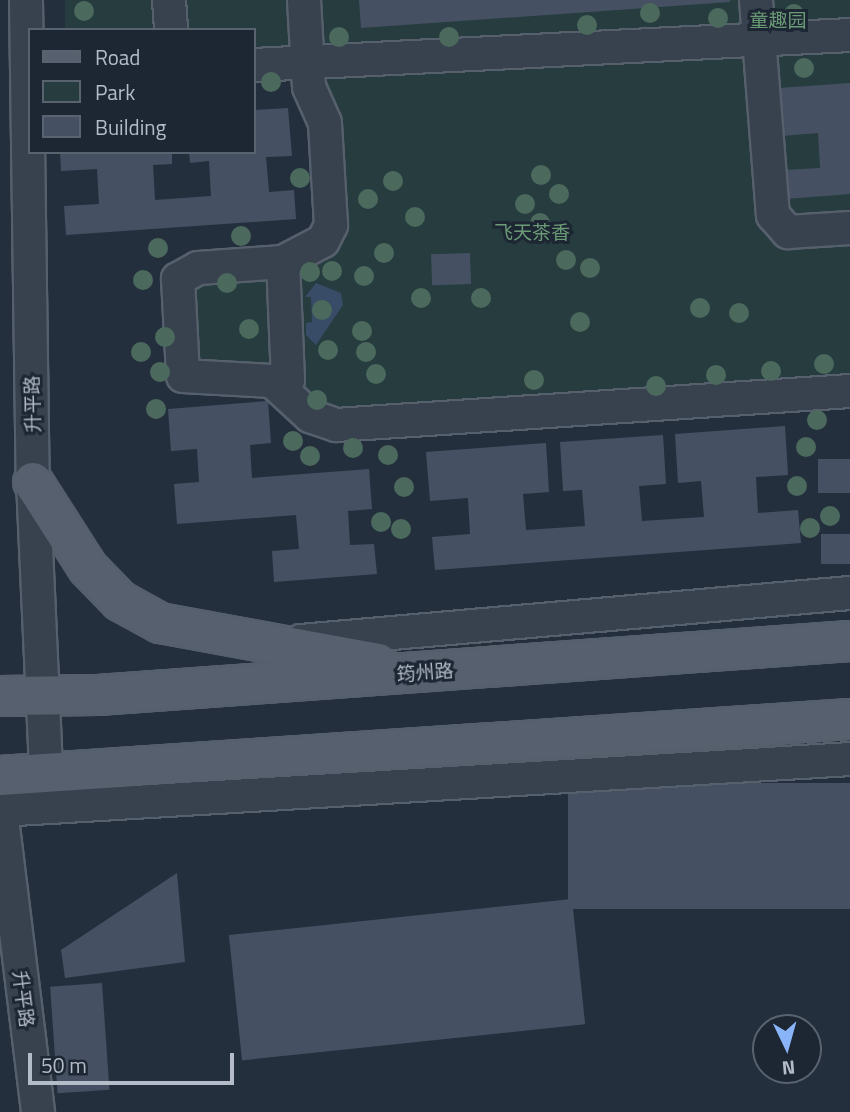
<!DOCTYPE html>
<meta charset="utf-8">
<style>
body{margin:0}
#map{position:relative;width:850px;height:1112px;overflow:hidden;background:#242f3e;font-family:"Titillium Web","Noto Sans SC",sans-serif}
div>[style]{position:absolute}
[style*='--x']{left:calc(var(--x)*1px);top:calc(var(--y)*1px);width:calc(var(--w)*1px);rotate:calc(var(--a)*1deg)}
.green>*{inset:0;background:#263c3f;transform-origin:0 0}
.water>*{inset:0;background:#394c67}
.building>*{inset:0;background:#455162;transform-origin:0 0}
.roads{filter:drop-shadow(2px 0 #565f6c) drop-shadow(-2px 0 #565f6c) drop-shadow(0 2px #565f6c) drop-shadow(0 -2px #565f6c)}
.minor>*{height:32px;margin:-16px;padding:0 16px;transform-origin:16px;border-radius:16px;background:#38414e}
.major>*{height:38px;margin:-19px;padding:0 19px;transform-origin:19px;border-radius:19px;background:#56606e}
.trees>*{width:20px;height:20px;margin:-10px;border-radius:50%;background:#4b6a5d}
span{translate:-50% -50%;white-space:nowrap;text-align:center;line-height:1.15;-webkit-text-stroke:6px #1d2633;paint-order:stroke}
.park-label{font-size:19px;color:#6b9a76}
.street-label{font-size:19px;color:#b4bcc9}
.legend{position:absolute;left:28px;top:28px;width:228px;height:126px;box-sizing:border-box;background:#1d2633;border:2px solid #59626f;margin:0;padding:9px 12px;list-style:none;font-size:21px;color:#b4bcc9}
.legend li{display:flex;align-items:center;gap:14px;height:35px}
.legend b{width:35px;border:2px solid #59626f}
.north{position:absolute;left:752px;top:1014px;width:70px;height:70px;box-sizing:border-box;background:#1d2633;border:2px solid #59626f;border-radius:50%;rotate:175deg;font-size:19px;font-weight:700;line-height:28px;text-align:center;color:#b4bcc9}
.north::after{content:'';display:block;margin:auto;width:24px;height:32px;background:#8ab4f8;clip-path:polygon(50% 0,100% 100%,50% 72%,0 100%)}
.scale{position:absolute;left:28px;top:1053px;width:206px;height:32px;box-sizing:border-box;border:4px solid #b4bcc9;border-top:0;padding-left:9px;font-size:21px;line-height:24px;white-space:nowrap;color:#b4bcc9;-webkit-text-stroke:5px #1d2633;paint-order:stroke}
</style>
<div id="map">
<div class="green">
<i style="left:65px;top:0;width:95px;height:28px"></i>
<i style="clip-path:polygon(169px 0,850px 0,850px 391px,336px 425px,283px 390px,198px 381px,175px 285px,323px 241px,307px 63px,254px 65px,254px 30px,171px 30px)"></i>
</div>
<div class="water">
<i style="clip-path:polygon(316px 283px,341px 293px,343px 305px,316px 345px,306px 335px,306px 323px,312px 322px,311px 297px,305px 297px)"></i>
</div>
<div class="building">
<i style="clip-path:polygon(359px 0,730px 0,730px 2px,361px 28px)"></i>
<i style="clip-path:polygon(850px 83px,850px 194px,786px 199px,784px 170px,820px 168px,818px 133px,782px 136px,779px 88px)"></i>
<i style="clip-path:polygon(288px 108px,292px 156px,266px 157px,269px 192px,294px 190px,296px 219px,66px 235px,64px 206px,99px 204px,97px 169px,61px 171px,60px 152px,172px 152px,172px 164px,153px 165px,155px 200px,211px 196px,209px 161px,190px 163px,189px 152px,254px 152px,254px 110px)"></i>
<i style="left:470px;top:253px;width:31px;height:39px;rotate:88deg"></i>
<i style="clip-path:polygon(268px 401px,271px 443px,250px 445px,252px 478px,369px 469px,372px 509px,348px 511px,350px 545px,374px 544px,377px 574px,274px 582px,272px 551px,299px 549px,296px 515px,177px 524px,174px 484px,199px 482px,197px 449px,171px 451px,168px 409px)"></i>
<i style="clip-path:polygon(785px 426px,788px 475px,756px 477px,758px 513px,798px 510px,801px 543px,435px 570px,432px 537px,470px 534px,468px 498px,430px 501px,426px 452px,546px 443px,549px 492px,523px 494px,526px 530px,585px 526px,582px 490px,563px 491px,560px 442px,663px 435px,666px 484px,639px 486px,642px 521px,704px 517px,701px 481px,678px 483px,675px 434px)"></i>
<i style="left:850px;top:459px;width:34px;height:32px;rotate:90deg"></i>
<i style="left:850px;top:534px;width:30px;height:29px;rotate:90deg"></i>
<i style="left:850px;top:783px;width:126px;height:282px;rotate:90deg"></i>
<i style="clip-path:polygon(177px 873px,185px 962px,65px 978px,61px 950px)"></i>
<i style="left:572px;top:899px;width:126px;height:345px;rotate:84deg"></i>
<i style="left:102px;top:983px;width:107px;height:52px;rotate:86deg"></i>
</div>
<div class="roads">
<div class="minor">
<i style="--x:26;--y:0;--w:482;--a:89.2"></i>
<i style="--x:33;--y:482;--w:314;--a:87.4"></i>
<i style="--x:169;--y:0;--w:30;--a:86"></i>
<i style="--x:756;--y:0;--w:216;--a:85.5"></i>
<i style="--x:773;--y:215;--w:23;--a:49"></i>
<i style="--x:788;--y:232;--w:62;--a:-3.7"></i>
<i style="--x:254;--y:65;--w:597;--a:-2.88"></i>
<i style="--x:283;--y:262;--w:85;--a:176"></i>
<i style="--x:198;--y:268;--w:23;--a:151"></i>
<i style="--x:178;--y:279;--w:97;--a:87"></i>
<i style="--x:183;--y:376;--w:89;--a:3.2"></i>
<i style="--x:272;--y:381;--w:52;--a:42.6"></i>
<i style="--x:310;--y:416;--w:28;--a:19"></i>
<i style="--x:336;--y:425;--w:515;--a:-3.78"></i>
<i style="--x:283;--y:390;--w:11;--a:-63"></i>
<i style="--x:288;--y:380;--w:118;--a:-92.4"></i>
<i style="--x:283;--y:262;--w:45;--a:-27.7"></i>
<i style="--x:323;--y:241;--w:18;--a:-63"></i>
<i style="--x:331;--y:225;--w:102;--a:-93.4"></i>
<i style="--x:325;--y:123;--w:39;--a:-114"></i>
<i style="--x:309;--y:87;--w:87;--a:-93.3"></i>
<i style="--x:301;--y:641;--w:551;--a:-5"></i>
<i style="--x:0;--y:802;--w:312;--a:83"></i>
<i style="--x:0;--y:810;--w:852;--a:-3.43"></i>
</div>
<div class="major">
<i style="--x:33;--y:482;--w:102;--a:57.4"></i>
<i style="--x:88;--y:568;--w:46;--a:45.9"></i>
<i style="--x:120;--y:601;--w:46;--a:28.8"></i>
<i style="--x:160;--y:623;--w:222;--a:10.4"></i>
<i style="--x:0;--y:696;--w:98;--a:-0.6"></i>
<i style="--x:98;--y:695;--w:754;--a:-4.11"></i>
<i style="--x:0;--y:776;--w:852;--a:-3.84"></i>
</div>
</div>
<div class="trees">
<i style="left:84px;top:11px"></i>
<i style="left:650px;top:13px"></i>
<i style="left:794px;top:14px"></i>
<i style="left:718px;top:18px"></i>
<i style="left:587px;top:25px"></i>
<i style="left:339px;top:37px"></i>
<i style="left:449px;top:37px"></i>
<i style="left:804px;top:68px"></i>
<i style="left:271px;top:82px"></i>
<i style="left:541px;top:175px"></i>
<i style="left:300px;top:178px"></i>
<i style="left:393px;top:181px"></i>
<i style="left:559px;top:194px"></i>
<i style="left:368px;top:199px"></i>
<i style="left:525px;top:204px"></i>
<i style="left:415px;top:217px"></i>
<i style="left:540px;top:223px"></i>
<i style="left:241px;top:236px"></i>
<i style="left:158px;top:248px"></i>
<i style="left:384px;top:253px"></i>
<i style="left:566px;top:260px"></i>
<i style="left:590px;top:268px"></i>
<i style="left:332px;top:271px"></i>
<i style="left:310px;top:272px"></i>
<i style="left:364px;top:276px"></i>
<i style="left:143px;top:280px"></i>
<i style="left:227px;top:283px"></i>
<i style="left:421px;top:298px"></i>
<i style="left:481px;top:298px"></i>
<i style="left:700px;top:308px"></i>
<i style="left:322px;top:310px"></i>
<i style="left:739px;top:313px"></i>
<i style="left:580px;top:322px"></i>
<i style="left:249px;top:329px"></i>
<i style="left:362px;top:331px"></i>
<i style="left:165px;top:337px"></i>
<i style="left:328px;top:350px"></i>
<i style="left:141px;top:352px"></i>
<i style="left:366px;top:352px"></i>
<i style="left:824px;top:364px"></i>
<i style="left:771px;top:371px"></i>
<i style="left:160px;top:372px"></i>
<i style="left:376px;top:374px"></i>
<i style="left:716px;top:375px"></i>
<i style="left:534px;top:380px"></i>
<i style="left:656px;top:386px"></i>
<i style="left:317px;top:400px"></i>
<i style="left:156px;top:409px"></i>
<i style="left:817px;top:420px"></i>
<i style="left:293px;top:441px"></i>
<i style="left:806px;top:447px"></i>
<i style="left:353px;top:448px"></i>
<i style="left:388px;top:455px"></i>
<i style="left:310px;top:456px"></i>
<i style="left:797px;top:486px"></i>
<i style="left:404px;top:487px"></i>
<i style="left:830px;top:516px"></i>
<i style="left:381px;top:522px"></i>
<i style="left:810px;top:528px"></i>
<i style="left:401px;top:529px"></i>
</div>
<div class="park-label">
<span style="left:778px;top:20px">童趣园</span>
<span style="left:532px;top:232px">飞天茶香</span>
</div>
<div class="street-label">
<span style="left:32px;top:404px;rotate:-91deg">升平路</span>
<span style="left:425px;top:672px;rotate:-4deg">筠州路</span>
<span style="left:24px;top:999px;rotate:83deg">升平路</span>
</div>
<ul class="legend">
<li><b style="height:9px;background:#56606e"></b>Road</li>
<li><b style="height:19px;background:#263c3f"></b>Park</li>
<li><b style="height:19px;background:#455162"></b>Building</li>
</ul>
<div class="north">N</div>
<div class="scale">50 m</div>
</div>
